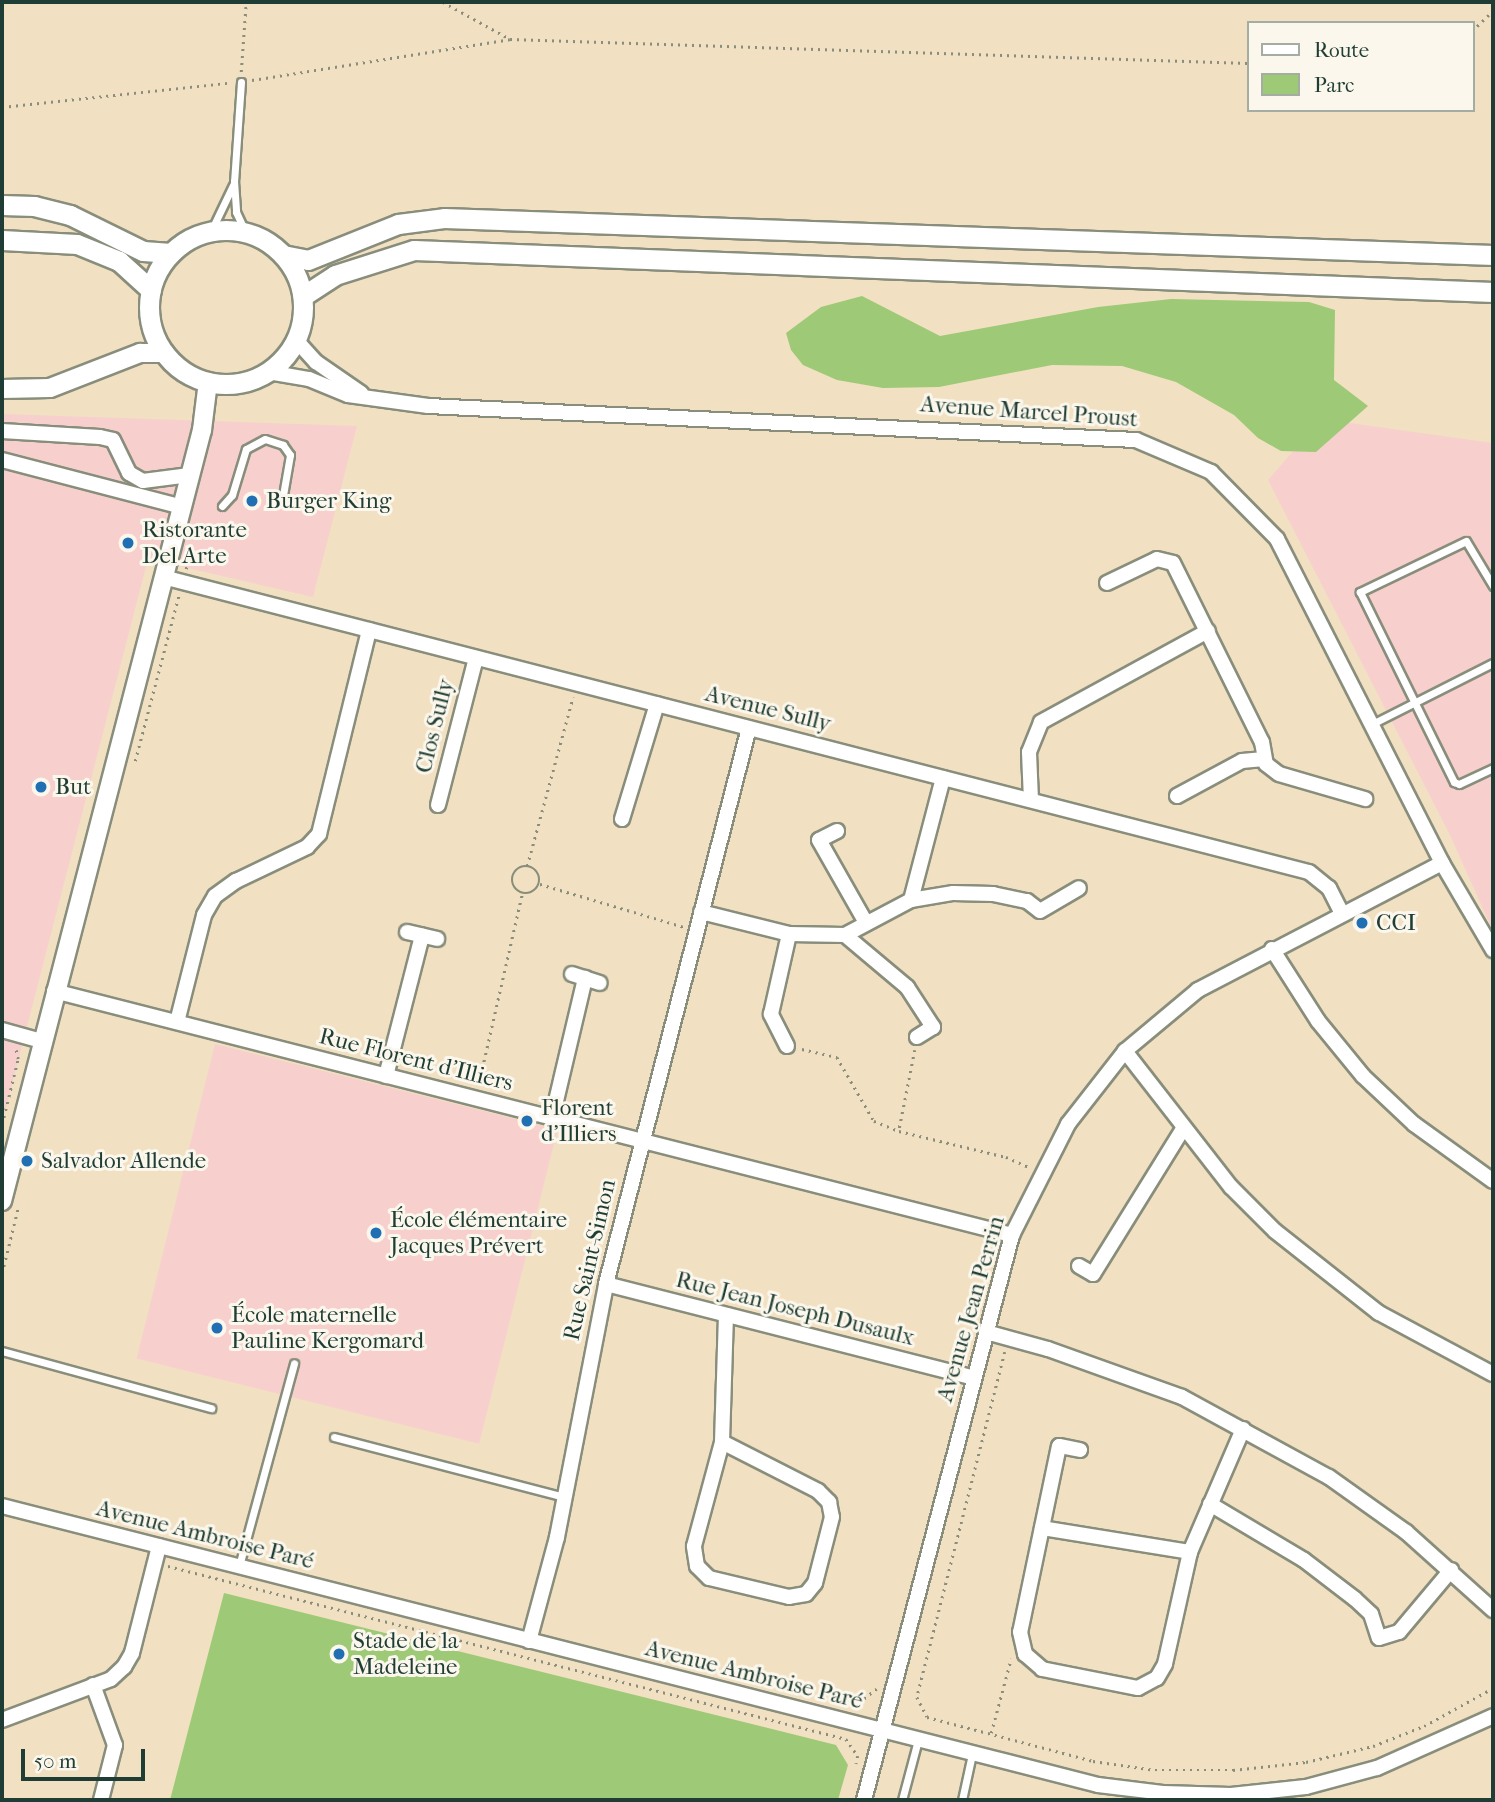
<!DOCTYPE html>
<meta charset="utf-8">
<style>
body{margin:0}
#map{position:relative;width:1495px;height:1802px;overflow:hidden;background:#f2e0c2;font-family:"IM FELL French Canon",serif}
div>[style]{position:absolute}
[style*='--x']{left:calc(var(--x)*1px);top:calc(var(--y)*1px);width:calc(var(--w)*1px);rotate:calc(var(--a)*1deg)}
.built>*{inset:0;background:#f7d0ce;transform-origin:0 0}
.green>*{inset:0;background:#9ec976}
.path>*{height:2.5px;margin-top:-1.25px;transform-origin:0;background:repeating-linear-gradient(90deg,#888e7b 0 2px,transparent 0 7px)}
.path>.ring{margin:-1.25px;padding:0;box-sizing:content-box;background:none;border:2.5px solid #888e7b;border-radius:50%}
.roads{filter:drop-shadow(2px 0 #888e7b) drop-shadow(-2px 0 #888e7b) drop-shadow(0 2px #888e7b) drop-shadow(0 -2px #888e7b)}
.service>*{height:7px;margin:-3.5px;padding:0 3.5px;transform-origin:3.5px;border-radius:3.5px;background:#fff}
.minor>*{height:14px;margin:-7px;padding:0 7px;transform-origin:7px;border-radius:7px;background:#fff}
.tertiary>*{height:18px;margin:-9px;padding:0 9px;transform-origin:9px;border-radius:9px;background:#fff}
.secondary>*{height:19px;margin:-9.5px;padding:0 9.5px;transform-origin:9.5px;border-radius:9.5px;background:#fff}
.secondary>.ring{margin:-9.5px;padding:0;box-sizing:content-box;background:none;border:19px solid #fff;border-radius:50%}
.dots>*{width:19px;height:19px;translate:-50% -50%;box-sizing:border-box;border:4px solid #fbf7ec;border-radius:50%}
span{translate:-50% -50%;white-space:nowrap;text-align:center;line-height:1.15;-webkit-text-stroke:6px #fbf7ec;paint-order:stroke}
.street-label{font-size:23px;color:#1f3d34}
.poi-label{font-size:23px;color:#1f3d34}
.left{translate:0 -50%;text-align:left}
.frame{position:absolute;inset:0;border:4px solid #1f3d34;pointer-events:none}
.legend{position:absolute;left:1247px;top:21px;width:228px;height:91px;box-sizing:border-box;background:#fbf7ec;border:2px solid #a3ada2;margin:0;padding:9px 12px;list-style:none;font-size:21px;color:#1f3d34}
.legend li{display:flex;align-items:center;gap:14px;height:35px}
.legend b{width:35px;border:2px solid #a3ada2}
.scale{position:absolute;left:21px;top:1749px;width:124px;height:32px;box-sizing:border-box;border:4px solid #1f3d34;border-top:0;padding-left:9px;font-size:21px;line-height:24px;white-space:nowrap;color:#1f3d34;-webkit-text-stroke:5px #fbf7ec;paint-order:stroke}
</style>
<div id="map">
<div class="built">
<i style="clip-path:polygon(2px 414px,357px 426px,313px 597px,148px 559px,2px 1123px)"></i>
<i style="clip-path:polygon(1321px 419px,1493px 443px,1493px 931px,1449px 833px,1268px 480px)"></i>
<i style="left:215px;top:1044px;width:353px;height:324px;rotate:14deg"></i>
</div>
<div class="green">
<i style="clip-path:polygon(862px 296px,940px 336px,1098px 307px,1171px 299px,1309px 302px,1335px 310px,1334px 380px,1368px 406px,1316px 452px,1281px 451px,1258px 438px,1234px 415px,1176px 382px,1122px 366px,1052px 365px,939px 387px,883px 388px,837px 380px,803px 365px,791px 350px,786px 333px,821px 307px)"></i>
<i style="clip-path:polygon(224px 1593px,836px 1745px,848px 1765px,838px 1800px,170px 1800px)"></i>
</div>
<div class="path">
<i style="--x:443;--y:2;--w:77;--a:28.9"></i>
<i style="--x:1472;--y:31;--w:29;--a:-44"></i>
<i style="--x:241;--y:72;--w:70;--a:-85.9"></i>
<i style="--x:252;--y:80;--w:261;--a:-9"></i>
<i style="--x:510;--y:39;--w:738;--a:1.86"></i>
<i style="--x:2;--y:107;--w:227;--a:-6.1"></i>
<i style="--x:186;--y:569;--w:18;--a:-77"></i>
<i style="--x:135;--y:761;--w:172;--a:-75.2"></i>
<i class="ring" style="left:512px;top:866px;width:25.5px;height:25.5px"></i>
<i style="--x:527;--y:866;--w:175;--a:-74.8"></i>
<i style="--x:540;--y:884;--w:150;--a:16.6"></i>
<i style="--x:802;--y:1049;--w:36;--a:13"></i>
<i style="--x:837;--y:1057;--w:74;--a:60"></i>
<i style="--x:874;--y:1121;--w:27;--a:22"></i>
<i style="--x:915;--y:1050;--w:83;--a:101.2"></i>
<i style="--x:899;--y:1131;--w:110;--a:13.7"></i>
<i style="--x:1006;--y:1157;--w:24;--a:24"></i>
<i style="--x:479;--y:1082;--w:193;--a:-77.1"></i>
<i style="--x:2;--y:1124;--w:67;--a:-76.2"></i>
<i style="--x:18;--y:1059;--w:9;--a:-103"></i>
<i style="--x:2;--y:1273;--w:67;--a:-76.2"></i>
<i style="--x:1005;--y:1352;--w:356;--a:104.3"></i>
<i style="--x:917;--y:1697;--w:22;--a:63"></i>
<i style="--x:927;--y:1717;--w:172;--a:14.8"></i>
<i style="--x:1093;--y:1761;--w:63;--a:8.3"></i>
<i style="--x:1155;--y:1770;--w:78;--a:0"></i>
<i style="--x:1233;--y:1770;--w:73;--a:-6.3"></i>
<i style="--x:1306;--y:1762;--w:69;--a:-13.4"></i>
<i style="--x:1373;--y:1746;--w:55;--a:-21.4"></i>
<i style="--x:1424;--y:1726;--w:79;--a:-28.8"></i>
<i style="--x:168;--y:1566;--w:700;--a:14.31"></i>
<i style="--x:846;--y:1739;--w:21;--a:55"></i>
<i style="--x:858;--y:1756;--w:8;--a:104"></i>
<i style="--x:853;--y:1707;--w:31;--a:-38"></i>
<i style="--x:991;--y:1733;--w:77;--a:-74.9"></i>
</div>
<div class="roads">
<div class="service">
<i style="--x:241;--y:82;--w:99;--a:94"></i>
<i style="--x:234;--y:181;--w:31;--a:86"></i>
<i style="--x:236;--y:212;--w:23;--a:65"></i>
<i style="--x:211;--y:231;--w:51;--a:-64.4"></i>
<i style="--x:222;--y:506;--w:15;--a:-48"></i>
<i style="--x:232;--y:495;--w:48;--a:-73.1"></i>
<i style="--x:246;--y:449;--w:21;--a:-28"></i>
<i style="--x:265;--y:439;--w:19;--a:18"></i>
<i style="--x:283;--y:445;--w:12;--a:55"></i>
<i style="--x:290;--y:455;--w:47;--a:99.9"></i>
<i style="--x:1493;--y:586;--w:52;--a:-121"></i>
<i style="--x:1466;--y:541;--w:118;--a:154.3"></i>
<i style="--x:1360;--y:592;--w:212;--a:63.7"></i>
<i style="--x:1454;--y:782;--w:5;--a:22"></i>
<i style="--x:1459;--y:784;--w:38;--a:-25"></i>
<i style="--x:1372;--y:724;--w:136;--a:-26.8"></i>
<i style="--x:2;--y:1351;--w:217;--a:15.3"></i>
<i style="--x:334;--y:1437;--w:239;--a:14.6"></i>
<i style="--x:239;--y:1566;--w:210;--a:-74.8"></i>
<i style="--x:902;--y:1800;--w:62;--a:-75.1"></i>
<i style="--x:962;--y:1800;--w:47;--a:-77.7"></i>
</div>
<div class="minor">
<i style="--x:296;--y:340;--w:30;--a:48"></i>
<i style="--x:316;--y:362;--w:55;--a:34.6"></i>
<i style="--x:268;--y:372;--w:42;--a:9.7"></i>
<i style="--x:309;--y:379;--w:42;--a:22.3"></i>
<i style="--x:348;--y:395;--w:81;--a:7.8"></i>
<i style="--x:428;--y:406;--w:709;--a:2.75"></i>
<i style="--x:1136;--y:440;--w:82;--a:23.1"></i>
<i style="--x:1211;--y:472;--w:94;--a:45.4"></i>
<i style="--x:1277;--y:539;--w:364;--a:63"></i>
<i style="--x:1442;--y:863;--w:101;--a:59.6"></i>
<i style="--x:2;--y:431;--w:98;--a:3.5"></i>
<i style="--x:100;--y:437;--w:13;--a:13"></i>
<i style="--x:113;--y:440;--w:37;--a:64"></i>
<i style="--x:129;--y:473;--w:16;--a:30"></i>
<i style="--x:143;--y:481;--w:47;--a:-7.3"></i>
<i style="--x:2;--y:460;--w:186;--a:14.6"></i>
<i style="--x:163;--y:577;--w:1183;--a:14.44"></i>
<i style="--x:1309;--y:872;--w:26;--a:39"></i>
<i style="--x:1329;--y:888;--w:28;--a:63"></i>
<i style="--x:1107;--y:583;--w:55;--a:-25.6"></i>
<i style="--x:1157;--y:559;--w:16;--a:14"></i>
<i style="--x:1173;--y:563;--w:200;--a:63.6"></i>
<i style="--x:1262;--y:742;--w:22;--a:80"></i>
<i style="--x:1266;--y:764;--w:16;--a:38"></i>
<i style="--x:1279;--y:774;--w:90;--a:16.2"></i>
<i style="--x:1177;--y:796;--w:74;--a:-28.3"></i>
<i style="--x:1242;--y:761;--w:22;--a:-5"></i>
<i style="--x:1031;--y:800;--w:48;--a:-92.4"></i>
<i style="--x:1029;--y:752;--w:32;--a:-68"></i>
<i style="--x:1041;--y:722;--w:190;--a:-28.6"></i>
<i style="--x:438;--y:805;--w:152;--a:-75.5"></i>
<i style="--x:622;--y:819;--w:120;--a:-73.1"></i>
<i style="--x:837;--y:831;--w:20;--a:153"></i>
<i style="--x:819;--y:840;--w:93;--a:60.4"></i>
<i style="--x:911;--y:900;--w:43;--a:-9.5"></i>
<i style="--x:953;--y:893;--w:40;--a:1.4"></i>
<i style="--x:993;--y:894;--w:35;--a:12"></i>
<i style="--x:1027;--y:901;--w:16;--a:38"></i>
<i style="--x:1040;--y:911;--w:45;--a:-30.5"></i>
<i style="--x:701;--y:912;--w:91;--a:14"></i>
<i style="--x:789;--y:934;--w:56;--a:1"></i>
<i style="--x:845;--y:935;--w:75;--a:-27.9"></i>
<i style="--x:911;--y:900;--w:126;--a:-75.3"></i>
<i style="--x:407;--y:932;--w:31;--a:13"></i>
<i style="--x:845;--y:935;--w:81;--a:40"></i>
<i style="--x:907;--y:987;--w:48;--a:57"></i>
<i style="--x:933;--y:1027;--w:19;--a:148"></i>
<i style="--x:1272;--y:949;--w:85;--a:57.4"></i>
<i style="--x:1318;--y:1021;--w:71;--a:50.7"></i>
<i style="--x:1363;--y:1076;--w:70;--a:43.3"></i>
<i style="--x:1414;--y:1124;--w:97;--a:35.8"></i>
<i style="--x:572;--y:974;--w:29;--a:18"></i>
<i style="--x:54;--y:991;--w:989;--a:14.29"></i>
<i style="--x:177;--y:1022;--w:110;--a:-75.8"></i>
<i style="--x:204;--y:915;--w:22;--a:-60"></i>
<i style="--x:215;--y:896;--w:26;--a:-36"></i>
<i style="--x:236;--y:881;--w:79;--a:-25.6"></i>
<i style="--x:307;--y:847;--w:18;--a:-47"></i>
<i style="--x:319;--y:834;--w:210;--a:-76.2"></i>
<i style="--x:2;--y:1030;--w:41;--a:15.4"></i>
<i style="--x:787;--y:1046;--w:36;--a:-117"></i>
<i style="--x:771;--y:1014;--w:82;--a:-77.3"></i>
<i style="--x:1125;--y:1051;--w:172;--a:52.1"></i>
<i style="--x:1231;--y:1187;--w:62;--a:45"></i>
<i style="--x:1275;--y:1231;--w:132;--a:38.3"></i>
<i style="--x:1379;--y:1313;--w:129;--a:28.2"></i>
<i style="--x:386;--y:1076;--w:145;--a:-75.6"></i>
<i style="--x:552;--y:1118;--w:144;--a:-76.7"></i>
<i style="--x:1079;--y:1266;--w:16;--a:30"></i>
<i style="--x:1093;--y:1274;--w:171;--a:-58.2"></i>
<i style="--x:606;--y:1284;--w:380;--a:14.3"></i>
<i style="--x:986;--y:1332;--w:64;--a:15.3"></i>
<i style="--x:1048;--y:1349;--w:142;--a:19.7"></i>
<i style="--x:1182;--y:1397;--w:167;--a:28.6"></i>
<i style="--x:1329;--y:1477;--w:95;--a:35.5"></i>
<i style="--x:1406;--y:1532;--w:117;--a:41.9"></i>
<i style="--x:722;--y:1442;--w:108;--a:27"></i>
<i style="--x:818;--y:1491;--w:16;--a:45"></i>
<i style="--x:829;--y:1502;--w:15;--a:79"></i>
<i style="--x:832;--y:1517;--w:68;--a:104.4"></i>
<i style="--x:815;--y:1583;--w:14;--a:129"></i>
<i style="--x:806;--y:1594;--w:17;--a:170"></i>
<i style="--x:789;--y:1597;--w:82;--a:-166.6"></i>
<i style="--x:709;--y:1578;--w:17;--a:-135"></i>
<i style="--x:697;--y:1566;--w:20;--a:-99"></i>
<i style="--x:694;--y:1546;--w:108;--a:-74.9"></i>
<i style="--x:722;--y:1442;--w:127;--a:-88.2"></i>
<i style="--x:1080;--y:1450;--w:21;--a:-169"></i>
<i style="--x:1059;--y:1446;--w:190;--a:101.8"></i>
<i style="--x:1020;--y:1632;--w:23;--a:77"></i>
<i style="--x:1025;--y:1654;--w:23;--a:41"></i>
<i style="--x:1042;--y:1669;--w:98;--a:11.2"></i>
<i style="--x:1138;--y:1688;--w:21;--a:-28"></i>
<i style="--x:1157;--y:1678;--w:16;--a:-60"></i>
<i style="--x:1165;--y:1664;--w:115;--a:-77.4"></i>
<i style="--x:1190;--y:1552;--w:134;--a:-66.7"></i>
<i style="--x:1210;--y:1504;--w:109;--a:30.8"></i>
<i style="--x:1304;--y:1560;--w:64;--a:37.4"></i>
<i style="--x:1355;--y:1599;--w:22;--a:43"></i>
<i style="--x:1371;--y:1614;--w:25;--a:72"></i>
<i style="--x:1379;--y:1638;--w:21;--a:-17"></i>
<i style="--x:1399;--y:1632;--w:81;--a:-50"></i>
<i style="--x:2;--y:1506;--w:1131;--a:14.28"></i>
<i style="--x:1098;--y:1785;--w:65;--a:7"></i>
<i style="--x:1163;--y:1793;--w:68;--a:1.7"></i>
<i style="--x:1231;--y:1795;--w:75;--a:-6.1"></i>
<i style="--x:1306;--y:1787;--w:73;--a:-15"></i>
<i style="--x:1377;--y:1768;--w:127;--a:-24.1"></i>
<i style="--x:1042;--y:1528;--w:150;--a:9.2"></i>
<i style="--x:529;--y:1641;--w:108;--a:-74.9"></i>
<i style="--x:557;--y:1537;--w:258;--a:-79"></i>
<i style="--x:606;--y:1284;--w:574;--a:-75.58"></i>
<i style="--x:93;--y:1685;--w:64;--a:69.9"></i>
<i style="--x:115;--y:1745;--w:57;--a:104.3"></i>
<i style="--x:2;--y:1720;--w:116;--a:-20.6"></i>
<i style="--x:111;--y:1679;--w:18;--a:-43"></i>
<i style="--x:124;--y:1667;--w:16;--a:-60"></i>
<i style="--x:132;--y:1653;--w:110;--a:-75.8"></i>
<i style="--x:864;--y:1800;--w:584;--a:-75.32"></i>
<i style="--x:1012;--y:1235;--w:124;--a:-63.2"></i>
<i style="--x:1068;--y:1124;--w:93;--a:-52"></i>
<i style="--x:1125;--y:1051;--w:95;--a:-39.9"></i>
<i style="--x:1198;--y:990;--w:275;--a:-27.5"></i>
</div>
<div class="tertiary">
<i style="--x:2;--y:389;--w:48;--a:-1.2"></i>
<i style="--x:50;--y:388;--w:97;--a:-21.3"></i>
<i style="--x:140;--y:353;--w:25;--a:0"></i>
<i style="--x:2;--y:1201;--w:797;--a:-75.46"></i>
<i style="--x:202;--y:430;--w:48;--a:-82.9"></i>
</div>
<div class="secondary">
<i style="--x:2;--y:205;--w:32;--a:2"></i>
<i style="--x:34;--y:206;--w:37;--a:14"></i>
<i style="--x:70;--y:215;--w:81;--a:26.3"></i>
<i style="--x:143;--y:251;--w:28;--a:4"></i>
<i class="ring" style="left:149px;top:230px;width:135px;height:135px"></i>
<i style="--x:2;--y:240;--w:75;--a:3.1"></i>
<i style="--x:77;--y:244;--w:45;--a:22"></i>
<i style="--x:119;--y:261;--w:43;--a:42.2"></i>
<i style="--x:283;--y:255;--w:25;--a:11"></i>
<i style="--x:308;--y:260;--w:97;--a:-21.8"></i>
<i style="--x:398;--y:224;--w:46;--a:-7.4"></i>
<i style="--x:444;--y:218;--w:1050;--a:2.02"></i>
<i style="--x:303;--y:296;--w:38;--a:-33"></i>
<i style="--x:335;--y:275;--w:83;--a:-17.6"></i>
<i style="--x:414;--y:250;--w:1080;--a:2.23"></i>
</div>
</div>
<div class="dots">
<i style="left:252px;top:501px;background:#1f6fb2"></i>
<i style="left:128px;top:543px;background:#1f6fb2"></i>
<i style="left:41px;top:787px;background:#1f6fb2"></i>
<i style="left:1362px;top:923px;background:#1f6fb2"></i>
<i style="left:527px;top:1121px;background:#1f6fb2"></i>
<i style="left:27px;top:1161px;background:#1f6fb2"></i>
<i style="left:376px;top:1233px;background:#1f6fb2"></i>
<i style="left:217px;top:1328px;background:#1f6fb2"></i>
<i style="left:339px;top:1654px;background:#1f6fb2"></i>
</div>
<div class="street-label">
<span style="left:1029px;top:412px;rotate:4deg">Avenue Marcel Proust</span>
<span style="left:768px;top:709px;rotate:14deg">Avenue Sully</span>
<span style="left:435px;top:726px;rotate:-76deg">Clos Sully</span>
<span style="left:416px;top:1060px;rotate:14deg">Rue Florent d'Illiers</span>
<span style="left:590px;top:1260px;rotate:-77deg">Rue Saint-Simon</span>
<span style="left:795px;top:1309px;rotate:14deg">Rue Jean Joseph Dusaulx</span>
<span style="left:971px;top:1309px;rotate:-74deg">Avenue Jean Perrin</span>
<span style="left:205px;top:1535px;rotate:14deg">Avenue Ambroise Paré</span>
<span style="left:754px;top:1675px;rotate:14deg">Avenue Ambroise Paré</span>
</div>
<div class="poi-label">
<span class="left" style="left:266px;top:501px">Burger King</span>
<span class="left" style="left:142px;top:543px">Ristorante<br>Del Arte</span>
<span class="left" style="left:55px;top:787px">But</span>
<span class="left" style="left:1376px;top:923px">CCI</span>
<span class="left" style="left:541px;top:1121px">Florent<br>d'Illiers</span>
<span class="left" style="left:41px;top:1161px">Salvador Allende</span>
<span class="left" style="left:390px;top:1233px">École élémentaire<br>Jacques Prévert</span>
<span class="left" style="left:231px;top:1328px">École maternelle<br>Pauline Kergomard</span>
<span class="left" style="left:353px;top:1654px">Stade de la<br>Madeleine</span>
</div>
<div class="frame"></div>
<ul class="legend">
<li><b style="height:9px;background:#fff"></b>Route</li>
<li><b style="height:19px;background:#9ec976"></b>Parc</li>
</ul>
<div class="scale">50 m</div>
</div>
